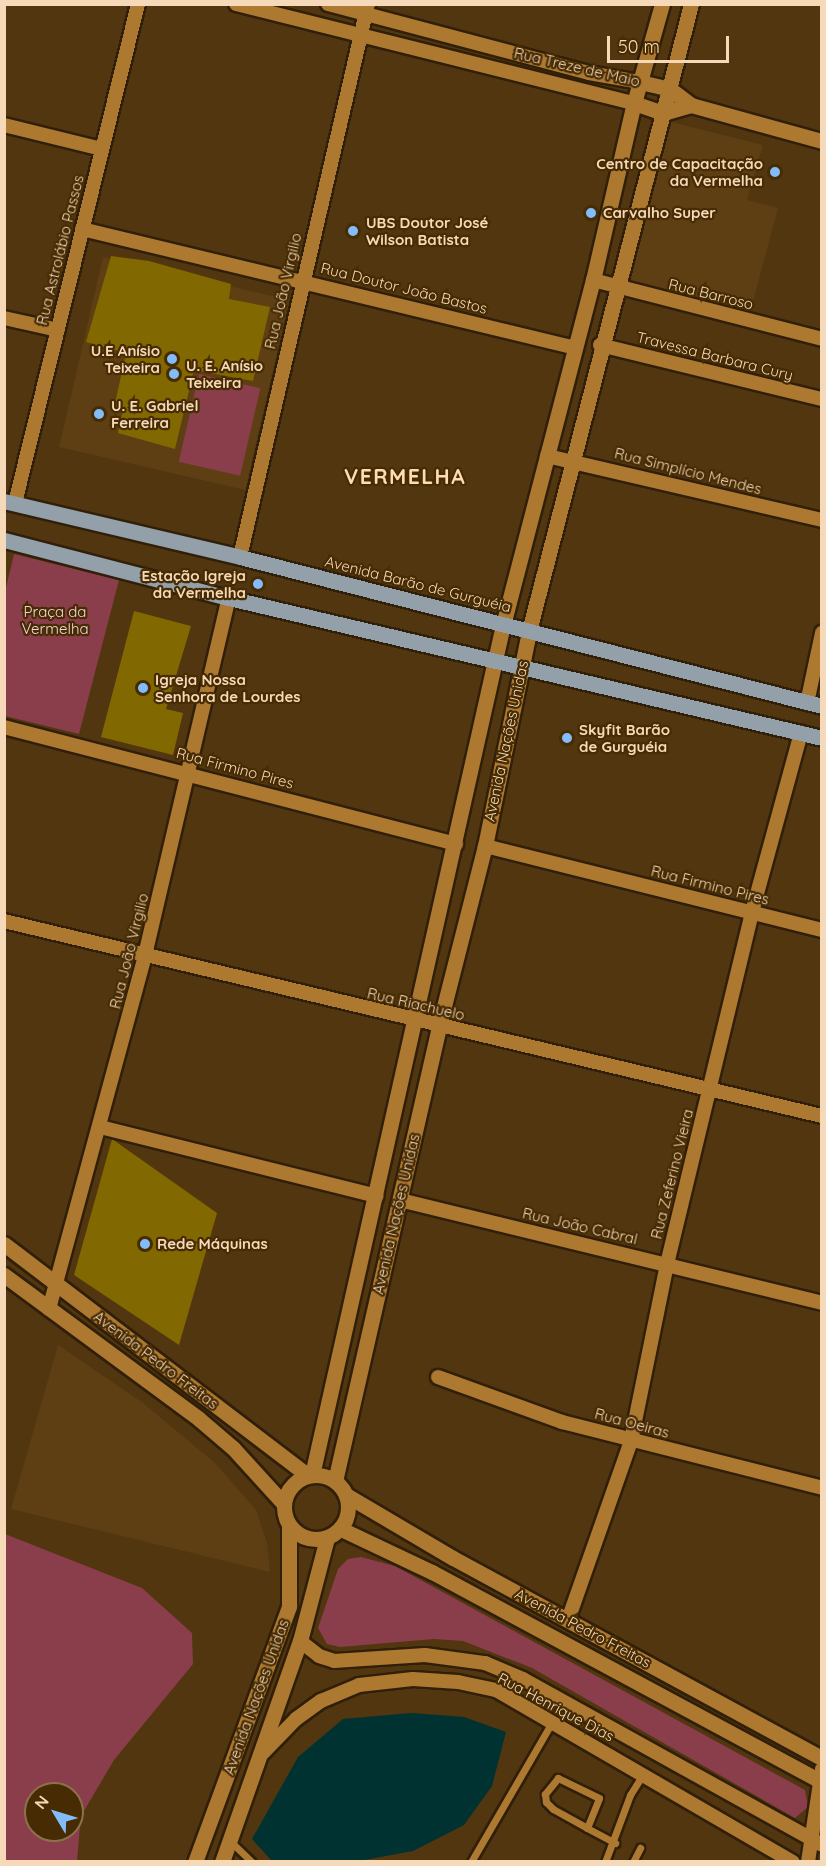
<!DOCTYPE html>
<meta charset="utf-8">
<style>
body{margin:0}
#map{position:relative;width:826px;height:1866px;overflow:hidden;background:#51360f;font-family:Quicksand,sans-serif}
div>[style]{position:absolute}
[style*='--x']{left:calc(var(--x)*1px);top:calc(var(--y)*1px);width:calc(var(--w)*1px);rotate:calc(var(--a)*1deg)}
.built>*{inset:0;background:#5e3f14;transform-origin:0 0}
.green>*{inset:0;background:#8a3d4a;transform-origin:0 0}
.water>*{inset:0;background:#003231}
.building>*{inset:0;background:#826800}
.roads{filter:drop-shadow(2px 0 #301f09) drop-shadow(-2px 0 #301f09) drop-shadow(0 2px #301f09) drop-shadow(0 -2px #301f09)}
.service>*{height:7px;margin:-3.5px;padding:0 3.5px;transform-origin:3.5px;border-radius:3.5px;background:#ad7830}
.minor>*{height:14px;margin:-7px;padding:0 7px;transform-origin:7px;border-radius:7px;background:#ad7830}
.tertiary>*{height:15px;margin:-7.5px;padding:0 7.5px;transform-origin:7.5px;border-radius:7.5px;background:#ad7830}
.secondary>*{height:15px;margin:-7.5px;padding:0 7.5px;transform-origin:7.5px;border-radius:7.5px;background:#ad7830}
.secondary>.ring{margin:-7.5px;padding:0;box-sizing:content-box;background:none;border:15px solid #ad7830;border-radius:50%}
.primary>*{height:15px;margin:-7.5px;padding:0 7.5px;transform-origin:7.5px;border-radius:7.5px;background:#93a0a9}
.dots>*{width:16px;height:16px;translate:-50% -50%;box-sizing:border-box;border:3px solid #462b03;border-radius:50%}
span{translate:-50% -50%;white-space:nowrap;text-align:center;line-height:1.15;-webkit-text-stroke:4.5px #462b03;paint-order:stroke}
.street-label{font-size:15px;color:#f6d9b8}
.poi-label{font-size:15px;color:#f6d9b8;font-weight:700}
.right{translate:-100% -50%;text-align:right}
.left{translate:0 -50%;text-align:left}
.park-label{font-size:15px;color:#f2d6d9}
.district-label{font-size:21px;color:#fedcb3;font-weight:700;letter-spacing:1.5px}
.frame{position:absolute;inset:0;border:6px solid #f6d9b8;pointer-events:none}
.north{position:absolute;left:24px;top:1782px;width:60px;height:60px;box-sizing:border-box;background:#462b03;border:2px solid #8c714b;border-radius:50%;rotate:308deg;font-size:16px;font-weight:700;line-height:24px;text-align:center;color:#f6d9b8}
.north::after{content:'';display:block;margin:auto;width:21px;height:27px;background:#83bcfa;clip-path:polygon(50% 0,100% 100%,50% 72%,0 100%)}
.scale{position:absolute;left:607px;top:36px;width:122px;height:27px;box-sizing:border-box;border:3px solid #f6d9b8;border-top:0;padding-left:8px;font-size:18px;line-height:21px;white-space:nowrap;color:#f6d9b8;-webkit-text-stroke:4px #462b03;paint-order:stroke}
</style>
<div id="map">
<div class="built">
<i style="clip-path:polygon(671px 122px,763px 145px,747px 200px,778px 208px,750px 312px,627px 283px)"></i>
<i style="left:103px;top:257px;width:191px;height:195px;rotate:13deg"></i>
<i style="clip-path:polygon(58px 1345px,143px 1403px,215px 1463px,256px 1510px,267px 1543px,270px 1572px,11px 1509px)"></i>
</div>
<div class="green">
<i style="left:199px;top:374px;width:63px;height:90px;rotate:13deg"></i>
<i style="clip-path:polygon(14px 554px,119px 580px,79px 734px,5px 716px,5px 592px)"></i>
<i style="clip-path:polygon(evenodd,5px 1534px,142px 1588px,192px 1633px,193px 1664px,114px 1760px,81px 1816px,77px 1861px,5px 1861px,5px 1534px,36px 1794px,72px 1794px,72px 1830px,36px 1830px,36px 1794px)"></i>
<i style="clip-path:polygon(361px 1557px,395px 1566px,805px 1790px,808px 1807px,795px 1818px,532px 1668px,463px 1641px,434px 1639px,340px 1647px,327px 1644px,318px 1628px,338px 1569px,348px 1559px)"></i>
</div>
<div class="water">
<i style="clip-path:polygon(411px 1713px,464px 1717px,506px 1732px,492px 1786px,464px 1825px,413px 1851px,359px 1861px,272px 1861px,252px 1839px,298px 1757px,343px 1719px)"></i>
</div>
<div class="building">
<i style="clip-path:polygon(111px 256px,149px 261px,231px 284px,229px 299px,270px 307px,253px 381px,194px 370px,175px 449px,118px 433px,123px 409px,114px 408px,126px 353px,86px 342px)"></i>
<i style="clip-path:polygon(134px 611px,191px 626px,166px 709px,183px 713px,173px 755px,101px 737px)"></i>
<i style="clip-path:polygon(112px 1139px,217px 1213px,179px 1345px,74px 1275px)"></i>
</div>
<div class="roads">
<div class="service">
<i style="--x:587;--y:1828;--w:32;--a:-68"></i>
<i style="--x:599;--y:1798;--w:46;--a:-154"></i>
<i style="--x:558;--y:1778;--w:21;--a:129"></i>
<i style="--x:545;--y:1794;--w:8;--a:83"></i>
<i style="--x:546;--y:1802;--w:10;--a:45"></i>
<i style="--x:553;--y:1809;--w:39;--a:29"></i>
<i style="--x:587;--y:1828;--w:32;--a:28"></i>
<i style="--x:230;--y:1841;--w:30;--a:44"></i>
<i style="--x:471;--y:1862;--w:162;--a:-59.9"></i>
<i style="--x:605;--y:1862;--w:72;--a:-69.5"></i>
<i style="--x:630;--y:1795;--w:25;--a:-58"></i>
<i style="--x:633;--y:1862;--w:16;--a:-63"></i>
</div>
<div class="minor">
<i style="--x:236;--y:4;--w:410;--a:14"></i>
<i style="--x:328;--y:4;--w:270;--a:14.8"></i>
<i style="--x:589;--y:73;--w:52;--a:10"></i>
<i style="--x:4;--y:125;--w:101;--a:13.8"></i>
<i style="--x:82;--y:229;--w:508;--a:13.54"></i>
<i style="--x:593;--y:280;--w:236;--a:14.4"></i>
<i style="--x:4;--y:318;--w:55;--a:12.5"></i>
<i style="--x:600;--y:345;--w:228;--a:13.7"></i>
<i style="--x:547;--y:456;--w:282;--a:13.1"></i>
<i style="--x:15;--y:503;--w:514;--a:-76.15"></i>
<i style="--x:240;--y:557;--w:568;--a:-76.97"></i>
<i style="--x:807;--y:703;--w:72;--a:-77.9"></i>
<i style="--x:4;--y:727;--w:467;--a:14.5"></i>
<i style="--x:485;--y:846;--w:347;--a:14"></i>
<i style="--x:4;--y:921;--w:841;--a:13.41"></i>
<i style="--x:100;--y:1127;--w:285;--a:14"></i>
<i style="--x:400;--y:1200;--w:434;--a:13.7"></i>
<i style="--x:49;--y:1309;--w:367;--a:-74.8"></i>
<i style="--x:145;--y:955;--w:367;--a:-76.8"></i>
<i style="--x:438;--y:1377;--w:132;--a:19.9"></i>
<i style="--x:562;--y:1422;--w:268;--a:14.2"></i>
<i style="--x:568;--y:1620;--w:190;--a:-70.6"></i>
<i style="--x:631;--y:1441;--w:181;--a:-78.5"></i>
<i style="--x:667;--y:1264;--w:362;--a:-76.4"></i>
<i style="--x:752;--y:912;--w:186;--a:-74.7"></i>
<i style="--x:300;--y:1641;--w:24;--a:38"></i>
<i style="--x:319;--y:1656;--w:16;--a:18"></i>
<i style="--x:334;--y:1661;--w:91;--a:-3.8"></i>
<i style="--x:425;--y:1655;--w:61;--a:7.6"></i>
<i style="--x:485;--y:1663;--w:41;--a:22.8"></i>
<i style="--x:523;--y:1679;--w:342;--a:29"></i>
<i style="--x:263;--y:1753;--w:47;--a:-45.9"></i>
<i style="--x:296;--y:1719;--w:31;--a:-36"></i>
<i style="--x:321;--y:1701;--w:41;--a:-22.8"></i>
<i style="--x:359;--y:1685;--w:54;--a:-6.3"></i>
<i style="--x:413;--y:1679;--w:45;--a:3.8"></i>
<i style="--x:458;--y:1682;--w:39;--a:12"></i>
<i style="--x:496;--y:1690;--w:343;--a:30.1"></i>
<i style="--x:808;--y:1862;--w:94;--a:-81.4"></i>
</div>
<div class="tertiary">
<i style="--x:640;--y:82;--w:31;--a:13"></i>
<i style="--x:670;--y:89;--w:26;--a:37"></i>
<i style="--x:691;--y:105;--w:136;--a:15.4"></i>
<i style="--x:634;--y:103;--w:31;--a:19"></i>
<i style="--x:663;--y:113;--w:29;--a:-16"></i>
<i style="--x:312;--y:1475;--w:871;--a:-77.34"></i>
<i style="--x:503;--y:625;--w:357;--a:-75.4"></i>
<i style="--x:593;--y:280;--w:182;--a:-77"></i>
<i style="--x:634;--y:103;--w:103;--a:-74.2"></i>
<i style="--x:335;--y:1481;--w:467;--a:-77.1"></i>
<i style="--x:439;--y:1026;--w:186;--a:-75.7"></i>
<i style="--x:485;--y:846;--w:219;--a:-78.4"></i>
<i style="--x:529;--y:631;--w:648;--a:-75.51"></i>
<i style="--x:195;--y:1862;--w:273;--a:-69.8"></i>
<i style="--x:289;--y:1606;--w:79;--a:-90"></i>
<i style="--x:222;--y:1862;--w:234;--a:-70.6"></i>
<i style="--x:300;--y:1641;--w:106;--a:-75.3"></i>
</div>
<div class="secondary">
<i style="--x:4;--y:1244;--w:382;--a:37.3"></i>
<i style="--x:4;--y:1275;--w:242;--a:36.4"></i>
<i style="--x:199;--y:1419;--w:45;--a:40.5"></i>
<i style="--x:233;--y:1448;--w:74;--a:47.7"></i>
<i class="ring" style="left:284px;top:1475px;width:49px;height:49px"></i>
<i style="--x:346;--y:1495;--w:124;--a:30.5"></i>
<i style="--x:453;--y:1558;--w:420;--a:28.5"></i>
<i style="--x:341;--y:1529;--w:101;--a:25.3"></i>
<i style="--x:432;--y:1572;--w:443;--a:28.3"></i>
</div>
<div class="primary">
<i style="--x:4;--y:501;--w:243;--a:13.3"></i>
<i style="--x:240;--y:557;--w:601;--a:14.36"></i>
<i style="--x:4;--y:540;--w:232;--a:14.5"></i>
<i style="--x:229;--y:598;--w:609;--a:13.28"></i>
</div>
</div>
<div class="dots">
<i style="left:775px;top:172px;background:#83bcfa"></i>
<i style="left:591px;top:213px;background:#83bcfa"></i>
<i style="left:353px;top:231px;background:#83bcfa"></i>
<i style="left:172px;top:359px;background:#83bcfa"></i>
<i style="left:174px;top:374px;background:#83bcfa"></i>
<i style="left:99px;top:414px;background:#83bcfa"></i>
<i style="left:258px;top:584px;background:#83bcfa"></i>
<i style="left:143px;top:688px;background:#83bcfa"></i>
<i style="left:567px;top:738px;background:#83bcfa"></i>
<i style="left:145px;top:1244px;background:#83bcfa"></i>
</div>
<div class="street-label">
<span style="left:577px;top:67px;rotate:13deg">Rua Treze de Maio</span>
<span style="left:60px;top:250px;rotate:-76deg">Rua Astrolábio Passos</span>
<span style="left:404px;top:288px;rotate:14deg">Rua Doutor João Bastos</span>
<span style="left:283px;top:291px;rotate:-77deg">Rua João Virgilio</span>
<span style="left:711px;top:294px;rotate:14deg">Rua Barroso</span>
<span style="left:715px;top:356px;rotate:14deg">Travessa Barbara Cury</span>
<span style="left:688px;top:471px;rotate:14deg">Rua Simplício Mendes</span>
<span style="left:418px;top:584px;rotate:14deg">Avenida Barão de Gurguéia</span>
<span style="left:506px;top:741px;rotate:-78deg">Avenida Nações Unidas</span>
<span style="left:235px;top:768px;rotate:15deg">Rua Firmino Pires</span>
<span style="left:710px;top:885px;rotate:14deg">Rua Firmino Pires</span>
<span style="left:129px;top:951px;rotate:-76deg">Rua João Virgilio</span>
<span style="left:416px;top:1004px;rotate:13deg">Rua Riachuelo</span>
<span style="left:672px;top:1174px;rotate:-76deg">Rua Zeferino Vieira</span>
<span style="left:396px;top:1214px;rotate:-77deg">Avenida Nações Unidas</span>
<span style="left:580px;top:1226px;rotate:13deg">Rua João Cabral</span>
<span style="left:156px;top:1360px;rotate:37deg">Avenida Pedro Freitas</span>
<span style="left:632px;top:1423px;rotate:15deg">Rua Oeiras</span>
<span style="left:583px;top:1628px;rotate:28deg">Avenida Pedro Freitas</span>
<span style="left:256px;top:1697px;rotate:-70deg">Avenida Nações Unidas</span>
<span style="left:556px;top:1707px;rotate:28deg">Rua Henrique Dias</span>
</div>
<div class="poi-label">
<span class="right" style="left:763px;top:172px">Centro de Capacitação<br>da Vermelha</span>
<span class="left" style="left:603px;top:213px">Carvalho Super</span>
<span class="left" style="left:366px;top:231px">UBS Doutor José<br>Wilson Batista</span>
<span class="right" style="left:160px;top:359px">U.E Anísio<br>Teixeira</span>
<span class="left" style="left:186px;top:374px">U. E. Anísio<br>Teixeira</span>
<span class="left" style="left:111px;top:414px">U. E. Gabriel<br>Ferreira</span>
<span class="right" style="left:246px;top:584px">Estação Igreja<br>da Vermelha</span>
<span class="left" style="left:155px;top:688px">Igreja Nossa<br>Senhora de Lourdes</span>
<span class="left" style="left:579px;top:738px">Skyfit Barão<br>de Gurguéia</span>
<span class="left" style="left:157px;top:1244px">Rede Máquinas</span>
</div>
<div class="park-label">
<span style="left:55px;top:620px">Praça da<br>Vermelha</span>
</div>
<div class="district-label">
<span style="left:405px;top:476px">VERMELHA</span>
</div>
<div class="frame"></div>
<div class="north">N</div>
<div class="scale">50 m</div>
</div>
